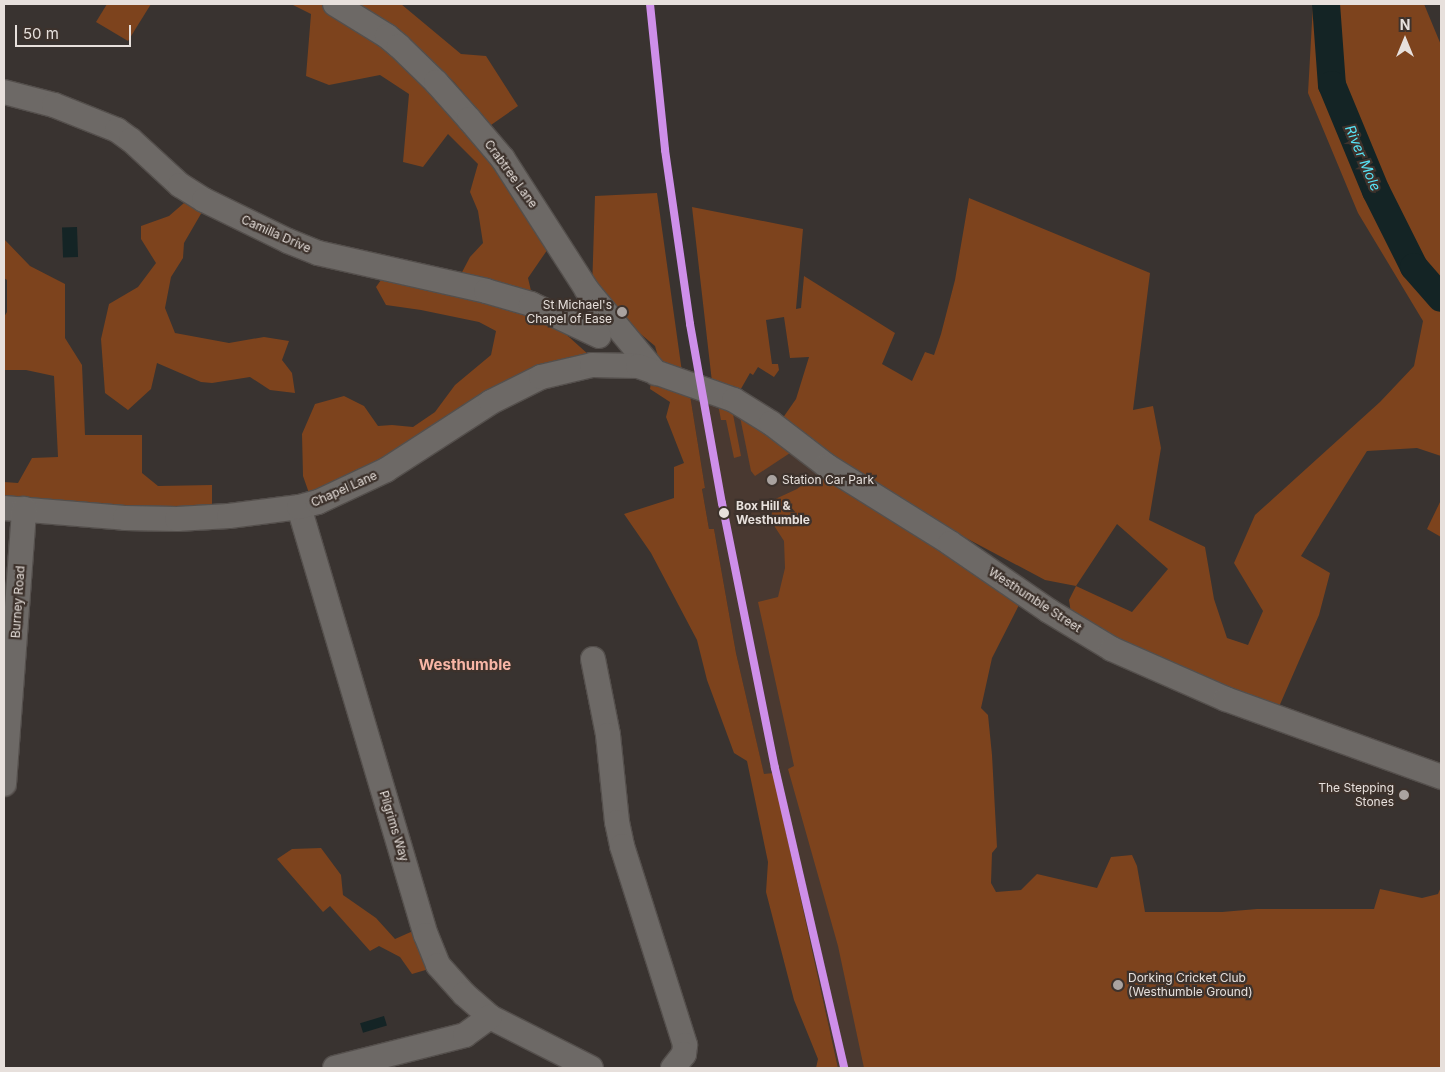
<!DOCTYPE html>
<style>
body{margin:0}
#map{position:relative;width:1445px;height:1072px;overflow:hidden;background:#393330;font-family:Inter,sans-serif}
div>[style]{position:absolute}
[style*='--x']{left:calc(var(--x)*1px);top:calc(var(--y)*1px);width:calc(var(--w)*1px);rotate:calc(var(--a)*1deg)}
.built>*{inset:0;background:#493931}
.green>*{inset:0;background:#7d431d}
.water>*{inset:0;background:#142425;transform-origin:0 0}
.river>*{height:28px;margin:-14px;padding:0 14px;transform-origin:14px;border-radius:14px;background:#142425}
.roads{filter:drop-shadow(1px 0 #544f4c) drop-shadow(-1px 0 #544f4c) drop-shadow(0 1px #544f4c) drop-shadow(0 -1px #544f4c)}
.minor>*{height:24px;margin:-12px;padding:0 12px;transform-origin:12px;border-radius:12px;background:#6d6966}
.rail-1>*{height:8px;margin:-4px;padding:0 4px;transform-origin:4px;border-radius:4px;background:#ce8fe9}
.dots>*{width:14px;height:14px;translate:-50% -50%;box-sizing:border-box;border:2px solid #3d322c;border-radius:50%}
span{translate:-50% -50%;white-space:nowrap;text-align:center;line-height:1.15;-webkit-text-stroke:4.5px #3d322c;paint-order:stroke}
.street-label{font-size:12px;color:#e7e0dc}
.poi-label{font-size:12px;color:#e7e0dc}
.right{translate:-100% -50%;text-align:right}
.left{translate:0 -50%;text-align:left}
.stop-label{font-size:12px;color:#e7e0dc;font-weight:700}
.water-label{font-size:14px;color:#58e2f4;font-style:italic}
.quarter-label{font-size:15px;color:#f8b6a6;font-weight:700}
.frame{position:absolute;inset:0;border:5px solid #e7e0dc;pointer-events:none}
.north{position:absolute;left:1380px;top:15px;width:50px;height:50px;-webkit-text-stroke:4px #3d322c;paint-order:stroke;rotate:0deg;font-size:14px;font-weight:700;line-height:20px;text-align:center;color:#e7e0dc}
.north::after{content:'';display:block;margin:auto;width:18px;height:22px;background:#e7e0dc;clip-path:polygon(50% 0,100% 100%,50% 72%,0 100%)}
.scale{position:absolute;left:15px;top:25px;width:116px;height:22px;box-sizing:border-box;border:2px solid #e7e0dc;border-top:0;padding-left:6px;font-size:15px;line-height:18px;white-space:nowrap;color:#e7e0dc;-webkit-text-stroke:4px #3d322c;paint-order:stroke}
</style>
<div id="map">
<div class="built">
<i style="clip-path:polygon(690px 395px,726px 407px,823px 469px,902px 1068px,838px 1068px,773px 773px,764px 775px,736px 653px,714px 529px,709px 529px,702px 489px,705px 488px)"></i>
</div>
<div class="green">
<i style="clip-path:polygon(107px 4px,151px 4px,128px 41px,96px 22px)"></i>
<i style="clip-path:polygon(291px 4px,324px 4px,357px 23px,433px 88px,552px 243px,528px 278px,532px 295px,460px 276px,470px 257px,483px 243px,478px 211px,470px 192px,478px 164px,448px 134px,423px 167px,403px 162px,409px 94px,380px 75px,329px 85px,306px 76px,311px 14px)"></i>
<i style="clip-path:polygon(353px 4px,401px 4px,461px 54px,486px 56px,518px 106px,491px 125px,454px 82px,417px 48px)"></i>
<i style="clip-path:polygon(evenodd,1313px 4px,1424px 4px,1441px 45px,1441px 456px,1417px 448px,1367px 451px,1301px 556px,1330px 573px,1319px 615px,1278px 709px,1135px 649px,1071px 613px,1069px 600px,1076px 586px,1045px 580px,934px 521px,780px 422px,796px 399px,809px 357px,790px 358px,784px 317px,766px 320px,772px 364px,778px 364px,779px 370px,774px 377px,758px 367px,753px 375px,750px 373px,738px 394px,712px 382px,692px 207px,803px 229px,796px 309px,801px 308px,804px 276px,895px 333px,882px 364px,912px 381px,925px 352px,934px 355px,941px 334px,955px 280px,969px 198px,1150px 273px,1133px 410px,1153px 406px,1161px 448px,1149px 520px,1205px 547px,1214px 599px,1227px 638px,1248px 645px,1263px 611px,1234px 563px,1255px 515px,1380px 402px,1414px 366px,1423px 321px,1358px 213px,1308px 93px,1313px 4px,1117px 524px,1168px 569px,1132px 612px,1076px 586px,1117px 524px)"></i>
<i style="clip-path:polygon(657px 193px,682px 372px,668px 367px,659px 360px,655px 346px,637px 331px,626px 326px,592px 290px,595px 196px)"></i>
<i style="clip-path:polygon(184px 203px,202px 212px,184px 243px,183px 258px,171px 277px,165px 308px,175px 333px,229px 343px,264px 337px,289px 341px,282px 360px,292px 373px,295px 393px,270px 390px,250px 377px,212px 383px,201px 382px,157px 363px,151px 389px,128px 410px,105px 393px,101px 339px,109px 304px,138px 287px,156px 263px,141px 239px,141px 226px,169px 216px)"></i>
<i style="clip-path:polygon(4px 239px,30px 266px,65px 284px,65px 338px,82px 365px,85px 435px,142px 435px,142px 473px,158px 486px,212px 485px,212px 512px,4px 501px,4px 482px,18px 483px,32px 458px,58px 457px,54px 376px,26px 370px,4px 370px,4px 317px,7px 312px,7px 280px,4px 278px)"></i>
<i style="clip-path:polygon(381px 280px,467px 295px,525px 313px,559px 328px,589px 355px,310px 496px,303px 476px,302px 434px,315px 404px,344px 396px,364px 406px,378px 426px,392px 425px,413px 427px,435px 412px,455px 385px,491px 355px,496px 331px,479px 322px,421px 310px,386px 305px,376px 287px)"></i>
<i style="clip-path:polygon(651px 381px,690px 395px,705px 488px,702px 489px,709px 529px,714px 529px,736px 653px,764px 774px,773px 773px,838px 1068px,816px 1068px,818px 1059px,794px 1000px,766px 892px,768px 862px,747px 761px,734px 753px,707px 680px,697px 640px,651px 553px,624px 514px,674px 498px,674px 467px,684px 463px,666px 417px,670px 402px,650px 389px)"></i>
<i style="clip-path:polygon(718px 404px,732px 409px,741px 456px,734px 458px,726px 420px,721px 420px)"></i>
<i style="clip-path:polygon(739px 412px,793px 451px,755px 476px,751px 471px)"></i>
<i style="clip-path:polygon(823px 469px,1020px 603px,992px 658px,981px 708px,988px 715px,992px 755px,997px 847px,992px 853px,991px 883px,996px 892px,1021px 890px,1037px 874px,1097px 888px,1111px 857px,1132px 855px,1137px 866px,1145px 912px,1222px 912px,1257px 909px,1374px 909px,1380px 889px,1422px 898px,1438px 894px,1441px 887px,1441px 1068px,864px 1068px,838px 946px,788px 769px,794px 766px,758px 602px,778px 597px,785px 568px,784px 541px,773px 524px,771px 501px,797px 489px)"></i>
<i style="clip-path:polygon(1441px 500px,1441px 537px,1427px 529px)"></i>
<i style="clip-path:polygon(321px 848px,341px 875px,343px 895px,376px 918px,395px 939px,413px 931px,423px 960px,429px 969px,412px 974px,400px 957px,379px 946px,370px 951px,330px 906px,323px 912px,277px 859px,292px 849px)"></i>
</div>
<div class="water">
<i style="left:77px;top:227px;width:30px;height:15px;rotate:88deg"></i>
<i style="left:384px;top:1016px;width:10px;height:25px;rotate:73deg"></i>
</div>
<div class="river">
<i style="--x:1326;--y:4;--w:81;--a:85.8"></i>
<i style="--x:1332;--y:85;--w:115;--a:67.5"></i>
<i style="--x:1376;--y:191;--w:85;--a:63.4"></i>
<i style="--x:1414;--y:267;--w:41;--a:48.9"></i>
</div>
<div class="roads">
<div class="minor">
<i style="--x:335;--y:4;--w:61;--a:31.6"></i>
<i style="--x:387;--y:36;--w:16;--a:40"></i>
<i style="--x:399;--y:46;--w:52;--a:44.2"></i>
<i style="--x:436;--y:82;--w:50;--a:48.3"></i>
<i style="--x:469;--y:119;--w:52;--a:49.6"></i>
<i style="--x:503;--y:159;--w:156;--a:57.3"></i>
<i style="--x:587;--y:290;--w:108;--a:50.3"></i>
<i style="--x:4;--y:92;--w:52;--a:14.6"></i>
<i style="--x:54;--y:105;--w:68;--a:21.6"></i>
<i style="--x:117;--y:130;--w:17;--a:36"></i>
<i style="--x:131;--y:140;--w:67;--a:42.6"></i>
<i style="--x:180;--y:185;--w:28;--a:32"></i>
<i style="--x:204;--y:200;--w:93;--a:26"></i>
<i style="--x:288;--y:241;--w:32;--a:22"></i>
<i style="--x:318;--y:253;--w:172;--a:12.7"></i>
<i style="--x:486;--y:291;--w:47;--a:16.1"></i>
<i style="--x:531;--y:304;--w:75;--a:25.2"></i>
<i style="--x:299;--y:507;--w:446;--a:73.5"></i>
<i style="--x:426;--y:935;--w:32;--a:68"></i>
<i style="--x:438;--y:965;--w:39;--a:48"></i>
<i style="--x:464;--y:994;--w:35;--a:41"></i>
<i style="--x:490;--y:1017;--w:113;--a:26.8"></i>
<i style="--x:4;--y:508;--w:121;--a:4.7"></i>
<i style="--x:125;--y:518;--w:52;--a:1.1"></i>
<i style="--x:177;--y:519;--w:52;--a:-3.3"></i>
<i style="--x:229;--y:516;--w:71;--a:-7.3"></i>
<i style="--x:299;--y:507;--w:20;--a:-15"></i>
<i style="--x:318;--y:502;--w:75;--a:-25.2"></i>
<i style="--x:386;--y:470;--w:125;--a:-32.9"></i>
<i style="--x:491;--y:402;--w:56;--a:-26.6"></i>
<i style="--x:541;--y:377;--w:52;--a:-13.2"></i>
<i style="--x:592;--y:365;--w:46;--a:1.2"></i>
<i style="--x:638;--y:366;--w:102;--a:19.5"></i>
<i style="--x:734;--y:400;--w:44;--a:31.9"></i>
<i style="--x:771;--y:423;--w:71;--a:37.5"></i>
<i style="--x:827;--y:466;--w:145;--a:32"></i>
<i style="--x:950;--y:543;--w:120;--a:34.5"></i>
<i style="--x:1049;--y:611;--w:74;--a:31.1"></i>
<i style="--x:1112;--y:649;--w:124;--a:23.7"></i>
<i style="--x:1226;--y:699;--w:229;--a:19.9"></i>
<i style="--x:593;--y:659;--w:77;--a:78.8"></i>
<i style="--x:608;--y:735;--w:87;--a:84.1"></i>
<i style="--x:617;--y:822;--w:25;--a:78"></i>
<i style="--x:622;--y:846;--w:209;--a:72.4"></i>
<i style="--x:685;--y:1045;--w:9;--a:96"></i>
<i style="--x:684;--y:1054;--w:18;--a:128"></i>
<i style="--x:4;--y:784;--w:276;--a:-85.8"></i>
<i style="--x:335;--y:1068;--w:134;--a:-14.2"></i>
<i style="--x:465;--y:1035;--w:31;--a:-36"></i>
</div>
</div>
<div class="rail-1">
<i style="--x:650;--y:4;--w:147;--a:84.1"></i>
<i style="--x:665;--y:150;--w:176;--a:81.8"></i>
<i style="--x:690;--y:324;--w:182;--a:79.9"></i>
<i style="--x:722;--y:503;--w:270;--a:78.7"></i>
<i style="--x:775;--y:768;--w:308;--a:77"></i>
</div>
<div class="dots">
<i style="left:622px;top:312px;background:#aaa3a0"></i>
<i style="left:772px;top:480px;background:#aaa3a0"></i>
<i style="left:724px;top:513px;background:#e7e0dc"></i>
<i style="left:1404px;top:795px;background:#aaa3a0"></i>
<i style="left:1118px;top:985px;background:#aaa3a0"></i>
</div>
<div class="street-label">
<span style="left:511px;top:174px;rotate:54deg">Crabtree Lane</span>
<span style="left:276px;top:234px;rotate:24deg">Camilla Drive</span>
<span style="left:344px;top:489px;rotate:-24deg">Chapel Lane</span>
<span style="left:1035px;top:600px;rotate:33deg">Westhumble Street</span>
<span style="left:18px;top:602px;rotate:-86deg">Burney Road</span>
<span style="left:394px;top:826px;rotate:73deg">Pilgrims Way</span>
</div>
<div class="poi-label">
<span class="right" style="left:612px;top:312px">St Michael's<br>Chapel of Ease</span>
<span class="left" style="left:782px;top:480px">Station Car Park</span>
<span class="right" style="left:1394px;top:795px">The Stepping<br>Stones</span>
<span class="left" style="left:1128px;top:985px">Dorking Cricket Club<br>(Westhumble Ground)</span>
</div>
<div class="stop-label">
<span class="left" style="left:736px;top:513px">Box Hill &amp;<br>Westhumble</span>
</div>
<div class="water-label">
<span style="left:1363px;top:158px;rotate:67deg">River Mole</span>
</div>
<div class="quarter-label">
<span style="left:465px;top:665px">Westhumble</span>
</div>
<div class="frame"></div>
<div class="north">N</div>
<div class="scale">50 m</div>
</div>
